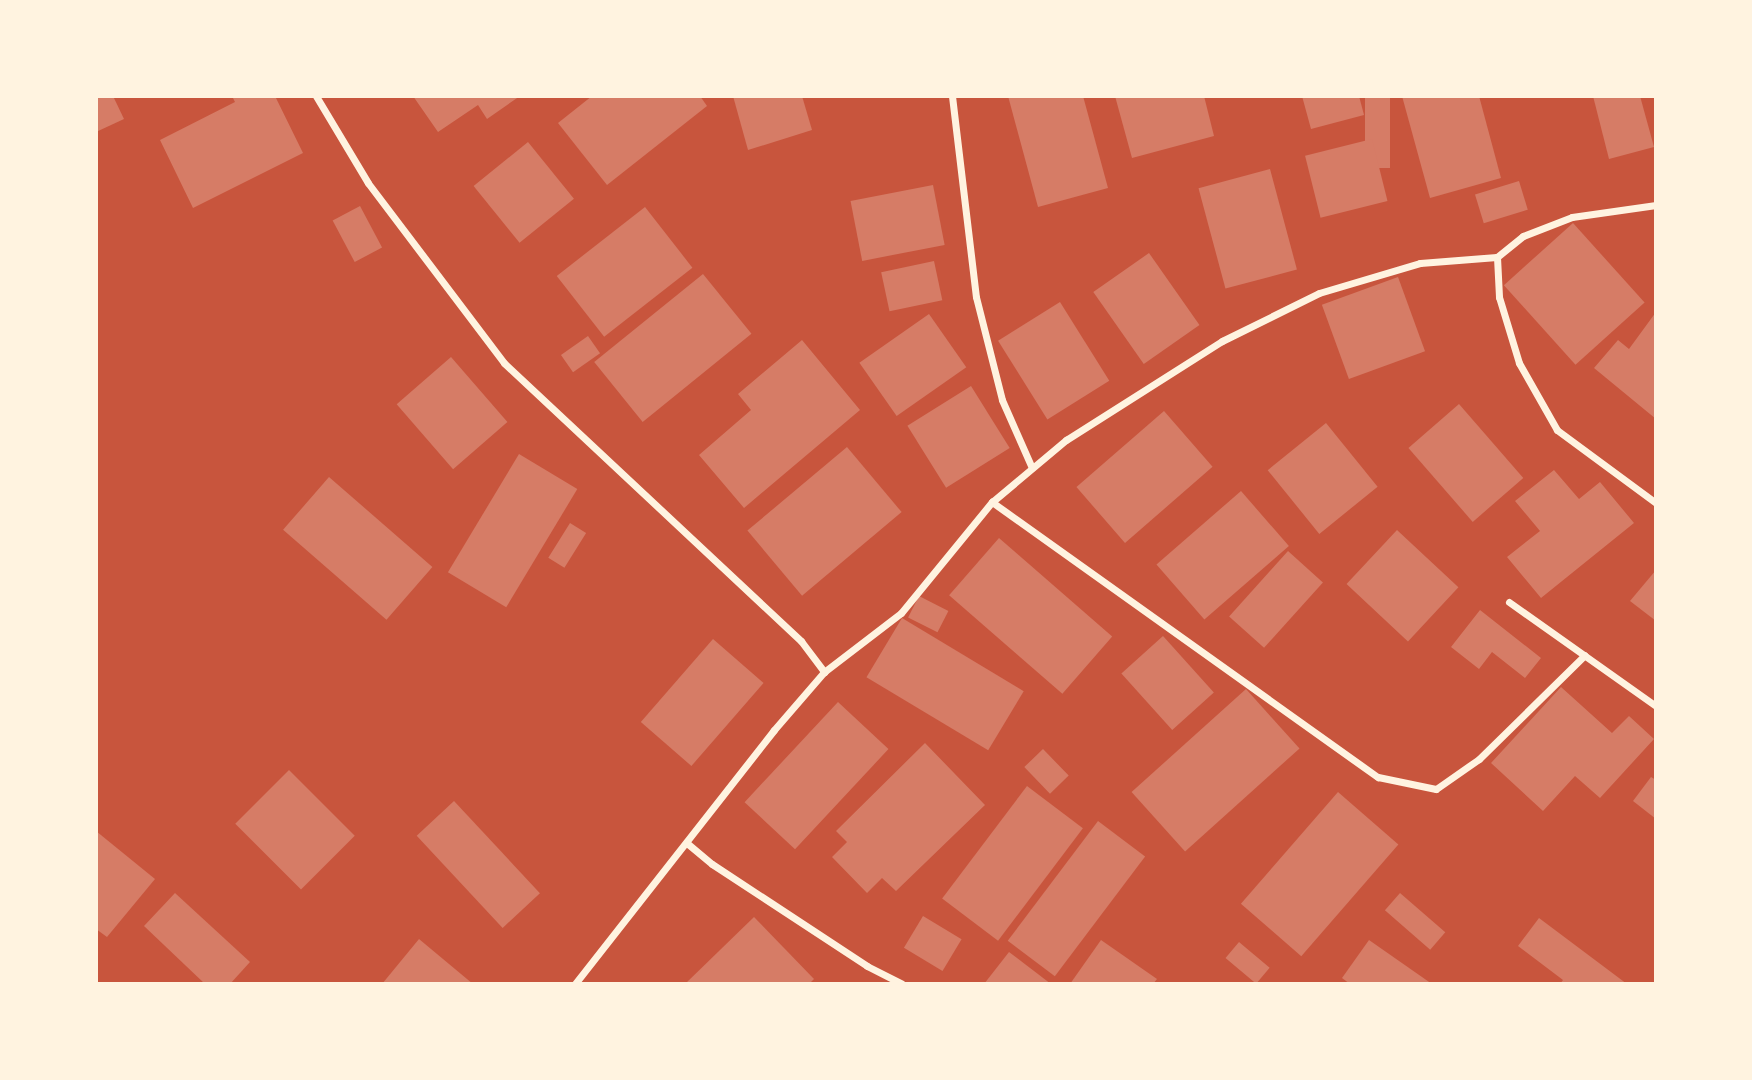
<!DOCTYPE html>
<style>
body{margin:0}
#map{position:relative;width:1752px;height:1080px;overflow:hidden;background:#c8553d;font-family:Montserrat,sans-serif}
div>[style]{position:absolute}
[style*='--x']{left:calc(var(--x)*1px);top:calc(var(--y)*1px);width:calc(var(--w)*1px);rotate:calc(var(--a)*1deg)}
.building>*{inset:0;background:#d67c66;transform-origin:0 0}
.minor>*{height:7px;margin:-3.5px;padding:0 3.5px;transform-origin:3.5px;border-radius:3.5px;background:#fff3e0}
span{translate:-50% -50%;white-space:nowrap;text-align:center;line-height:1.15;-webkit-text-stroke:5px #fff3e0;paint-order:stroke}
.frame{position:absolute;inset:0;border:98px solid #fff3e0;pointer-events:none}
</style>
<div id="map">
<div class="building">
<i style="clip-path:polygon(96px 96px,113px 96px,124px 119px,96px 132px)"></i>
<i style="clip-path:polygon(232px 96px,275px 96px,303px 153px,193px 208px,160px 140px,235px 102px)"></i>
<i style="clip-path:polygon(413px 96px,520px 96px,487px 119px,478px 105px,438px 132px)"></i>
<i style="clip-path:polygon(592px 96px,700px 96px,707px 106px,607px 185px,558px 123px)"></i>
<i style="clip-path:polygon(733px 96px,802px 96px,812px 130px,748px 150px)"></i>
<i style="clip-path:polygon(1008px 96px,1083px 96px,1108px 188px,1038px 207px)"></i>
<i style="clip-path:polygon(1115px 96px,1204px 96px,1214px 136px,1132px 158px)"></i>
<i style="clip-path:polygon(1302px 96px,1359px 96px,1364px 115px,1311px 129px)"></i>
<i style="left:1365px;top:96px;width:25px;height:72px"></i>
<i style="clip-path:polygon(1402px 96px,1479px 96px,1501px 178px,1430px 198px)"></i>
<i style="clip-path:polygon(1593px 96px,1640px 96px,1654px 147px,1609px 159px)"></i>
<i style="left:1372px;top:139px;width:64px;height:69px;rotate:76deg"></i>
<i style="left:528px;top:142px;width:73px;height:70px;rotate:51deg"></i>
<i style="left:1270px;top:169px;width:104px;height:74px;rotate:75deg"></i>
<i style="left:1519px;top:181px;width:30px;height:46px;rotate:73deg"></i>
<i style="left:933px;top:185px;width:61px;height:84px;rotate:79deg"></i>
<i style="left:360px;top:206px;width:47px;height:31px;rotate:62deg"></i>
<i style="left:645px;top:207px;width:77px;height:112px;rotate:52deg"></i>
<i style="left:1573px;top:223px;width:107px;height:93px;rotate:48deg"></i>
<i style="left:1149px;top:253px;width:88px;height:68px;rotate:55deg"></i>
<i style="left:934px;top:261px;width:40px;height:54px;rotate:78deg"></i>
<i style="left:703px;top:274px;width:77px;height:140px;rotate:51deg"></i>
<i style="left:1398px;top:277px;width:79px;height:81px;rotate:70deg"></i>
<i style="left:1060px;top:302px;width:93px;height:73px;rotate:58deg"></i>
<i style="clip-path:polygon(1656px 312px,1656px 419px,1594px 368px,1618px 340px,1629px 349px)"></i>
<i style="left:929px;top:314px;width:65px;height:85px;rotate:55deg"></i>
<i style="left:588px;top:336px;width:21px;height:33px;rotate:55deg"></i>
<i style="clip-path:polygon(802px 340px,860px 410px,744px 508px,699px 455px,751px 410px,738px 394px)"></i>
<i style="left:451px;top:357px;width:86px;height:72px;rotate:49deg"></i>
<i style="left:971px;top:386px;width:73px;height:75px;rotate:58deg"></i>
<i style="left:1459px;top:404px;width:98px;height:67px;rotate:49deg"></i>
<i style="left:1164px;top:411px;width:74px;height:116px;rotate:49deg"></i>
<i style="left:1326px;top:423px;width:82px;height:75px;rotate:51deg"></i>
<i style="left:847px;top:447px;width:85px;height:130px;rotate:50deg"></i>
<i style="left:519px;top:454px;width:68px;height:138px;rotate:31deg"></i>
<i style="clip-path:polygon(1554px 470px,1579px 499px,1600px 482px,1634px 523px,1541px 598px,1507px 557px,1540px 531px,1515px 501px)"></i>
<i style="left:329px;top:477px;width:137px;height:70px;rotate:41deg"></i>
<i style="left:1241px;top:491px;width:73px;height:112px;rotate:49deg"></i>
<i style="left:570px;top:523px;width:19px;height:41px;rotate:32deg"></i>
<i style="left:1397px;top:530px;width:84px;height:74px;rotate:43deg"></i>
<i style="left:999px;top:538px;width:150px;height:76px;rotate:41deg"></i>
<i style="left:1288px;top:551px;width:47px;height:88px;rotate:42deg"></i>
<i style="clip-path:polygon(1656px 570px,1656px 621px,1630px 601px)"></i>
<i style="left:919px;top:596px;width:33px;height:24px;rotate:27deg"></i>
<i style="clip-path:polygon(1480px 610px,1541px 658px,1525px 678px,1492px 652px,1479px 669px,1451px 647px)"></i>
<i style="left:902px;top:618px;width:142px;height:69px;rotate:31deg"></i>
<i style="left:1163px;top:636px;width:76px;height:56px;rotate:48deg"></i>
<i style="left:713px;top:639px;width:67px;height:110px;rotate:41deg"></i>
<i style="clip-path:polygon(1561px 687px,1612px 733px,1629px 716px,1654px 739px,1600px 798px,1575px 776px,1543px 811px,1491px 763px)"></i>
<i style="left:1246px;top:689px;width:80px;height:154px;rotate:48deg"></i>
<i style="left:838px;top:702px;width:69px;height:137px;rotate:43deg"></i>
<i style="clip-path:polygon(925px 743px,985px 805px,896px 891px,882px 878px,867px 893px,832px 857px,847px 842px,836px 831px)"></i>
<i style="left:1043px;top:749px;width:37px;height:26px;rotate:46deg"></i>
<i style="left:289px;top:770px;width:93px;height:76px;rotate:45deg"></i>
<i style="clip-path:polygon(1651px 777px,1656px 780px,1656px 819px,1633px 801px)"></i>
<i style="left:1027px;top:786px;width:70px;height:141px;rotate:37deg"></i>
<i style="left:1338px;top:792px;width:80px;height:148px;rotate:41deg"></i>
<i style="left:454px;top:801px;width:126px;height:51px;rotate:47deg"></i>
<i style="left:1098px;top:821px;width:59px;height:150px;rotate:37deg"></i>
<i style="clip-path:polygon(96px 831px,155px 879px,107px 937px,96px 929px)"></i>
<i style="clip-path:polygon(175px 893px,250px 962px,230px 984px,205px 984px,144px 926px)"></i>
<i style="left:1400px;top:893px;width:60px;height:23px;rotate:41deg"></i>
<i style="left:923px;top:916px;width:45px;height:37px;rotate:31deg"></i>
<i style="clip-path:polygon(754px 917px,814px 979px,809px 984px,685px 984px)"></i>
<i style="clip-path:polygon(1539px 918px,1627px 984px,1560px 984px,1563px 980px,1518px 946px)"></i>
<i style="clip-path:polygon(419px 939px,473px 984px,382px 984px)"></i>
<i style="clip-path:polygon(1101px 940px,1157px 979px,1153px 984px,1070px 984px)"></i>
<i style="clip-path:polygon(1369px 940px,1432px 984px,1350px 984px,1342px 978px)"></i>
<i style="left:1239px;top:942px;width:40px;height:21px;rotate:40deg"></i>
<i style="clip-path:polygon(1009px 952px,1051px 984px,984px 984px)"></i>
</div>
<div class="minor">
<i style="--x:316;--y:96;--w:101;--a:59.1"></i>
<i style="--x:368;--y:183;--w:226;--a:52.9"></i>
<i style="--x:504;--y:363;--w:407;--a:43.1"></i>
<i style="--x:801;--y:641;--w:39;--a:53"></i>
<i style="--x:824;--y:672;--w:77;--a:130.8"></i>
<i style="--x:774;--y:730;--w:323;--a:128.1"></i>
<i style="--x:952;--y:96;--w:202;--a:83.2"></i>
<i style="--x:976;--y:297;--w:106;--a:75.8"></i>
<i style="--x:1002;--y:400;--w:74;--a:66.2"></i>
<i style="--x:1656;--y:205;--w:85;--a:171.9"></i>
<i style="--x:1572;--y:217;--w:53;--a:158.8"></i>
<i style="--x:1523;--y:236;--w:33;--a:141"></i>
<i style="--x:1497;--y:257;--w:40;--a:87.1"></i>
<i style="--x:1499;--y:297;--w:69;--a:73.1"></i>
<i style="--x:1519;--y:363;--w:77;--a:60.4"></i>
<i style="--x:1557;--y:430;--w:123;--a:36.4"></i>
<i style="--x:992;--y:502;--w:474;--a:35.5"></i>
<i style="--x:1378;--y:777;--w:59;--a:11.7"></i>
<i style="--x:1436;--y:789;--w:52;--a:-34.9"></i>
<i style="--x:1479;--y:759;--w:148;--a:-44.5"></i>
<i style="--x:1509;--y:602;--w:180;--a:35.3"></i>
<i style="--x:824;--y:672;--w:97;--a:-37.5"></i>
<i style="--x:901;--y:613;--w:144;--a:-50.7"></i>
<i style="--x:992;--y:502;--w:97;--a:-40"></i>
<i style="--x:1066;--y:440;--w:185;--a:-32.4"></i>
<i style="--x:1222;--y:341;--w:108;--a:-26.3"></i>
<i style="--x:1319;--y:293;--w:105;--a:-16.5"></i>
<i style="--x:1420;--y:263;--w:77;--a:-4.5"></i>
<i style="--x:688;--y:844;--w:31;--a:40"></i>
<i style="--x:712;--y:864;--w:186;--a:33.3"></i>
<i style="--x:867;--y:966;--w:39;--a:27"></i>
</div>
<div class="frame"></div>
</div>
